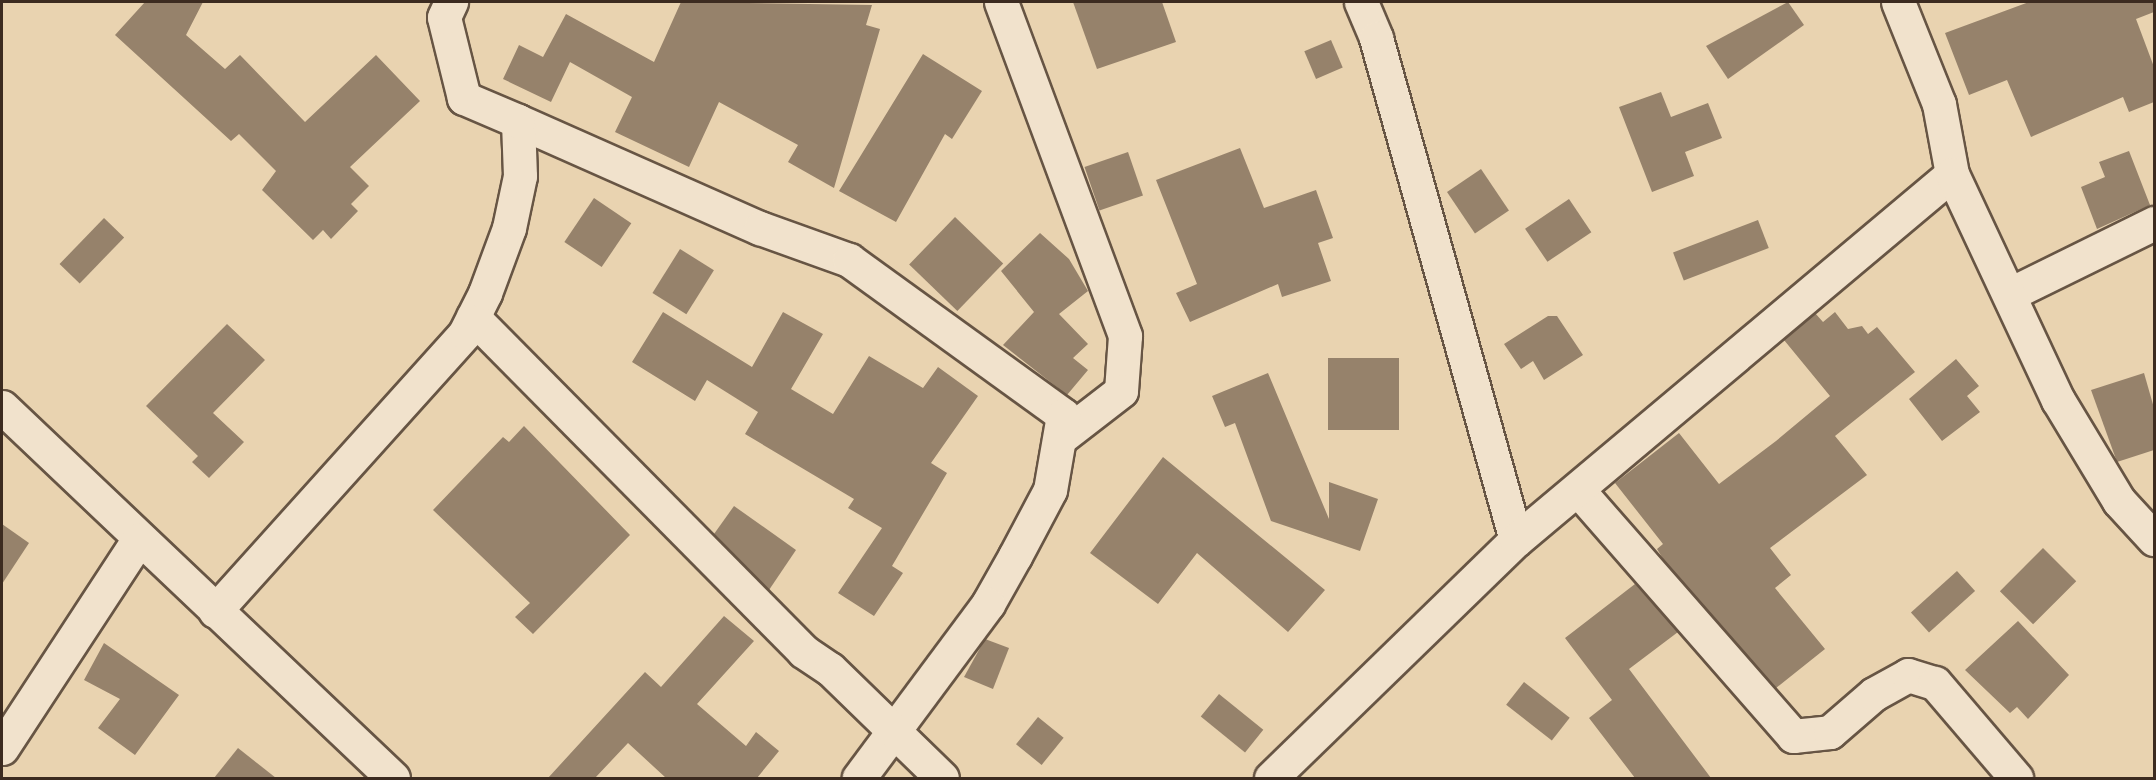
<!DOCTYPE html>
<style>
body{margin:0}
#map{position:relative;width:2156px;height:780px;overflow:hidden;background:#e9d3b0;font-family:"IM FELL Great Primer",serif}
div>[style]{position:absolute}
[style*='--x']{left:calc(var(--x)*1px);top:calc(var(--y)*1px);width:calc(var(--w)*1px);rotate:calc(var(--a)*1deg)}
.building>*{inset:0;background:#96826b;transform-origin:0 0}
.roads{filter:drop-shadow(2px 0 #675544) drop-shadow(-2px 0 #675544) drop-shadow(0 2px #675544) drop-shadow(0 -2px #675544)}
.minor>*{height:33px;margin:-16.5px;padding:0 16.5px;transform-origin:16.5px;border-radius:16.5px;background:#f1e2cc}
span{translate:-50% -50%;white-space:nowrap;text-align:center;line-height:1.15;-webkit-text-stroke:5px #f1e2cc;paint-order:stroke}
.frame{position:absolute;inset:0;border:3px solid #3c2b20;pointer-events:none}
</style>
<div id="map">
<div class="building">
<i style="clip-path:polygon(145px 2px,203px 2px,186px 35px,225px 69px,240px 55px,305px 122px,376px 55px,420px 101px,350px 167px,369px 186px,351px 204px,358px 211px,331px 239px,323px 230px,313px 240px,262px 190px,276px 171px,239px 134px,231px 141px,115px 35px)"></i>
<i style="clip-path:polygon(681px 2px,872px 5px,866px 25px,880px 29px,834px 188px,788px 162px,798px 145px,719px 102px,689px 167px,615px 132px,632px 97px,570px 62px,551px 102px,503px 79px,519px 45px,543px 57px,566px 14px,654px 62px)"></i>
<i style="clip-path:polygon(1073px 2px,1162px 2px,1176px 42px,1097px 69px)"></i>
<i style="clip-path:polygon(1788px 2px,1804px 25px,1728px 79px,1706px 46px)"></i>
<i style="clip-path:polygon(2029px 2px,2154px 2px,2154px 12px,2136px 19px,2154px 67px,2154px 102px,2129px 112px,2123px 97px,2031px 137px,2007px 80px,1969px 95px,1945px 33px)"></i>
<i style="left:1331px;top:40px;width:30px;height:29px;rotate:67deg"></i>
<i style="clip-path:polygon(923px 54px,982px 91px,952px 139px,945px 134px,896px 222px,839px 191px)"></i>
<i style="clip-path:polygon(1661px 92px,1671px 117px,1708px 103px,1722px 138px,1685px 152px,1694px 176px,1652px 192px,1619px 107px)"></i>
<i style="clip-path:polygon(1240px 148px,1264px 208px,1316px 190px,1333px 238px,1318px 243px,1331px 281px,1282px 297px,1278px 284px,1190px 322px,1176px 293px,1197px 284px,1156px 180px)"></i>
<i style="clip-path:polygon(2129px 151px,2150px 205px,2097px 229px,2081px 187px,2105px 177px,2099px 162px)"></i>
<i style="left:1128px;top:152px;width:46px;height:46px;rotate:71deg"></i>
<i style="left:1481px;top:169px;width:50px;height:41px;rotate:56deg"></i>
<i style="left:594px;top:198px;width:45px;height:53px;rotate:34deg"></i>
<i style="left:1569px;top:199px;width:40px;height:53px;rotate:56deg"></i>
<i style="left:955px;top:217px;width:67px;height:66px;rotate:44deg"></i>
<i style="left:104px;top:218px;width:28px;height:64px;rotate:44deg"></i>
<i style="left:1758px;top:220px;width:30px;height:91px;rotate:69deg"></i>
<i style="clip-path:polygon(1040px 233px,1069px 259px,1088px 291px,1059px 314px,1088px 344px,1073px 358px,1088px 370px,1067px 395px,1003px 345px,1034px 312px,1001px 271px)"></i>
<i style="left:680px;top:249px;width:40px;height:52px;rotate:32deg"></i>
<i style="clip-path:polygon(663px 312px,752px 367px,783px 312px,823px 334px,791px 389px,833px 414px,869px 356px,923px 388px,938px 367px,978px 396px,931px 463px,947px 473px,892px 566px,903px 573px,874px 616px,838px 593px,882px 528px,848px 508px,854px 499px,745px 434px,758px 412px,707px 380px,695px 401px,632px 362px)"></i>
<i style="clip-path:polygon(1835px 312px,1848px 329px,1862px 326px,1868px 334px,1877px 327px,1915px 372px,1835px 436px,1867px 475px,1770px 548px,1791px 575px,1775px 588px,1825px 649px,1776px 688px,1665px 562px,1657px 549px,1663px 544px,1615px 483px,1679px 433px,1719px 484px,1776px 441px,1830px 396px,1784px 340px,1815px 313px,1823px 322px)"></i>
<i style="clip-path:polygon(1548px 316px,1557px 316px,1583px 355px,1544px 380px,1533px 361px,1521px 369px,1504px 344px)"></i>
<i style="clip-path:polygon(227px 324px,265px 360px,213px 413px,244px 442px,209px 478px,192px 462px,198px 456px,146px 406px)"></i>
<i style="left:1328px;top:358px;width:71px;height:72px"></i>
<i style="clip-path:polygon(1956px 359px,1979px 386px,1967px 396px,1980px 412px,1942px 441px,1909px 399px)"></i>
<i style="clip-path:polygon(1268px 373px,1329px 519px,1329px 482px,1378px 499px,1360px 551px,1271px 521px,1235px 423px,1225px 427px,1212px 396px)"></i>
<i style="clip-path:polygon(2144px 373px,2154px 408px,2154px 450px,2117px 462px,2091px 390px)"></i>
<i style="clip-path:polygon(524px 426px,630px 535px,533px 634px,515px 617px,530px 603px,433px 510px,503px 437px,509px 442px)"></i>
<i style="clip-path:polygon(1163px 457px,1325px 590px,1288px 632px,1197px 553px,1158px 604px,1090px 553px)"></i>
<i style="clip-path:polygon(734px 506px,796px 550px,769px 590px,714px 534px)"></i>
<i style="clip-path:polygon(2px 524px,29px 543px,2px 584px)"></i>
<i style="left:2043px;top:548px;width:47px;height:61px;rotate:45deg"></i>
<i style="left:1957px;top:571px;width:27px;height:62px;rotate:48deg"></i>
<i style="clip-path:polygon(1635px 584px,1678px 632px,1629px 669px,1711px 778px,1635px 778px,1589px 718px,1612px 700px,1565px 638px)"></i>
<i style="clip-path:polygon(724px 616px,754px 641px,697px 704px,746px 746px,756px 732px,779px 751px,757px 778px,666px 778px,628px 743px,595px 778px,548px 778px,645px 672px,661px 687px)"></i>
<i style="clip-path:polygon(2018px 621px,2069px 675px,2028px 719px,2017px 707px,2010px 713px,1965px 670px)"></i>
<i style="clip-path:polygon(985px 639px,1009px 648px,993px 689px,964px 677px)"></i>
<i style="clip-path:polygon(104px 643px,179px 695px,135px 755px,98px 728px,120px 699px,84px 680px)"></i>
<i style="left:1524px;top:682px;width:58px;height:29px;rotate:38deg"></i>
<i style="left:1219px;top:694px;width:57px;height:29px;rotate:39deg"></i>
<i style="left:1038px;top:717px;width:33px;height:35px;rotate:39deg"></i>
<i style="clip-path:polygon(238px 748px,276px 778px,214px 778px)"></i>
</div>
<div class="roads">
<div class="minor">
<i style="--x:1001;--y:2;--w:356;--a:69.6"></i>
<i style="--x:1125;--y:336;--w:55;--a:94.2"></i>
<i style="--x:1121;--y:391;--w:72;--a:142.3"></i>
<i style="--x:1361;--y:2;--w:39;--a:67"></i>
<i style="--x:1376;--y:38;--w:521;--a:74.42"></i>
<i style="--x:1898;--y:2;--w:110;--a:68.1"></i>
<i style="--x:1939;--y:104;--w:71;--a:79.5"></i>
<i style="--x:518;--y:121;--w:265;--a:23.9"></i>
<i style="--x:760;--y:228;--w:95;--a:19.8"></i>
<i style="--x:849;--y:260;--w:264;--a:35.9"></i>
<i style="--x:1063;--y:415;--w:76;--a:99.8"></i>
<i style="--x:1050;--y:490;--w:75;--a:117.9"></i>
<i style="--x:1015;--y:556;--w:55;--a:119.4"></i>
<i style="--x:988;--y:604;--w:217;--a:126.6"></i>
<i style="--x:2010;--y:294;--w:161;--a:-26.2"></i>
<i style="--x:473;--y:317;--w:470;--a:45.3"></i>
<i style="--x:803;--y:651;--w:32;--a:34"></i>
<i style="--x:830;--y:669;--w:156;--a:44.2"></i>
<i style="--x:2;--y:407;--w:539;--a:43.5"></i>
<i style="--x:1578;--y:490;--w:327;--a:48.8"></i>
<i style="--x:1793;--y:736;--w:37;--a:-6"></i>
<i style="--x:1830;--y:732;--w:58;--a:-40.8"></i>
<i style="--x:1874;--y:694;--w:39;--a:-29"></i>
<i style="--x:1908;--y:675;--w:28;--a:17"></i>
<i style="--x:1935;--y:683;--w:125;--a:49.5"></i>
<i style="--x:215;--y:611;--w:374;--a:-48"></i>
<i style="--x:465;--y:333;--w:45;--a:-63.4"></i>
<i style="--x:485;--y:293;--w:69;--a:-69.7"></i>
<i style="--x:509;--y:228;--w:53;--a:-78.1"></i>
<i style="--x:520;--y:176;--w:55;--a:-92.1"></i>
<i style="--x:518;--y:121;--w:59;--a:-156.9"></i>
<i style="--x:464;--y:98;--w:83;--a:-103.9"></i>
<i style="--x:444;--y:17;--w:17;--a:-65"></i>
<i style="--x:2;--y:748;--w:249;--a:-56.8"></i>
<i style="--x:1271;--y:778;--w:342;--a:-44.2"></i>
<i style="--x:1516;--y:540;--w:569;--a:-40.01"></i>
<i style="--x:1952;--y:174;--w:250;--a:64.9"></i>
<i style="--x:2058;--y:400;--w:118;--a:58.9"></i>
<i style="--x:2119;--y:501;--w:52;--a:47.4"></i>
</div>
</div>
<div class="frame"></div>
</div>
